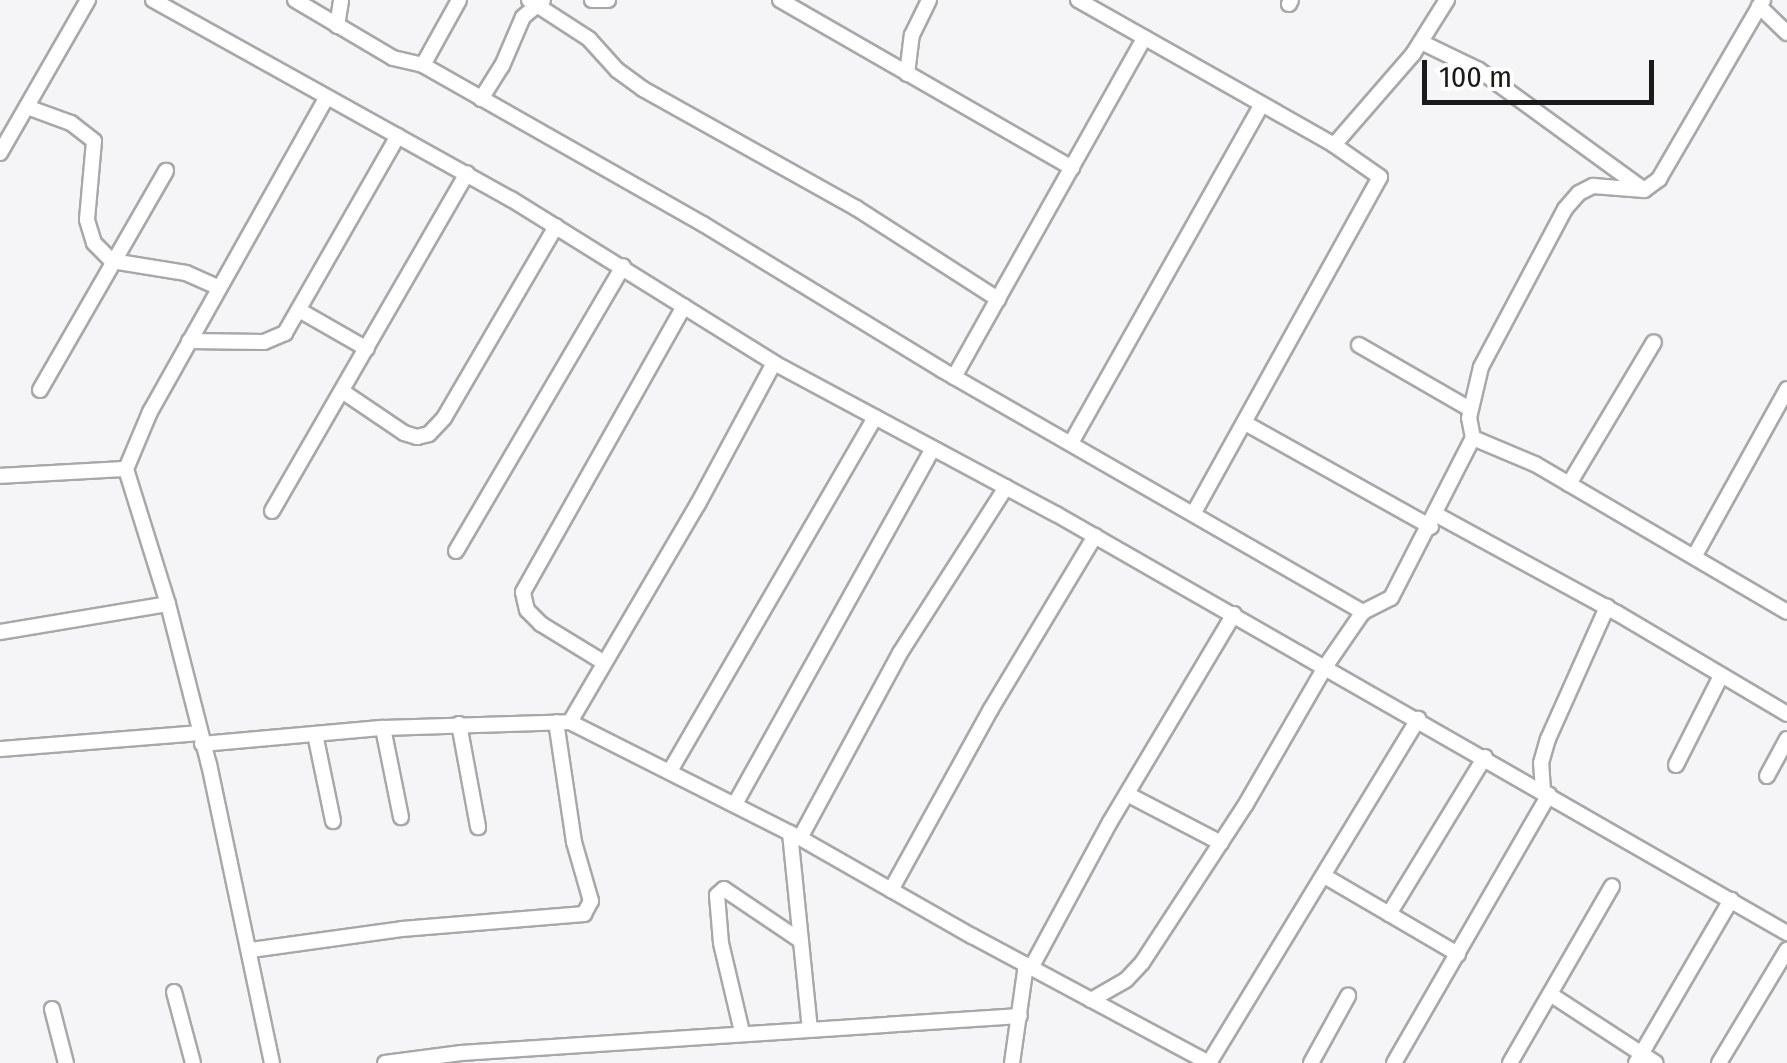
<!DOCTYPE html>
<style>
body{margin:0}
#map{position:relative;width:1787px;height:1063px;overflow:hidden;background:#f5f5f7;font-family:"Fira Sans Condensed",sans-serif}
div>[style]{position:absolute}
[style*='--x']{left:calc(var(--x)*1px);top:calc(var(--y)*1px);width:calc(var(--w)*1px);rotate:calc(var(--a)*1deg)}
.roads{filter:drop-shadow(2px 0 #a8a8aa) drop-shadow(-2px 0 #a8a8aa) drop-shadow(0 2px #a8a8aa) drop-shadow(0 -2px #a8a8aa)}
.minor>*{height:14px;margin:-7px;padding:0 7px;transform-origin:7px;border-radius:7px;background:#fff}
span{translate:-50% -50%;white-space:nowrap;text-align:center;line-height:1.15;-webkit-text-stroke:8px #fff;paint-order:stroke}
.scale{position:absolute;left:1422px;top:60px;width:232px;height:45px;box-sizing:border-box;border:5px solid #1a1a1b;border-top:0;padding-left:12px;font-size:30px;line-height:35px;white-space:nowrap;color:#1a1a1b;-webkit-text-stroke:8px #fff;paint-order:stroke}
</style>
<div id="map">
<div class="roads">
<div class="minor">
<i style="--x:153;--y:0;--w:410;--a:29.1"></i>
<i style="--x:511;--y:199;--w:310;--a:31.9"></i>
<i style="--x:774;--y:363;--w:320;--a:28.2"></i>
<i style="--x:1056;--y:514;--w:843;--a:29.82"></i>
<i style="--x:295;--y:0;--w:114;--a:30.6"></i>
<i style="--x:393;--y:58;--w:31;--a:13"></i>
<i style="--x:423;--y:65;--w:322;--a:29.6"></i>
<i style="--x:703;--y:224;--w:280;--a:31.4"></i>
<i style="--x:942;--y:370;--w:486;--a:29.9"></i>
<i style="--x:529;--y:0;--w:72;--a:33"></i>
<i style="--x:589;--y:39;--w:42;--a:47.9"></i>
<i style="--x:617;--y:70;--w:32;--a:36"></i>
<i style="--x:643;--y:89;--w:244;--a:29.2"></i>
<i style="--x:856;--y:208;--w:169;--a:32.7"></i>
<i style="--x:592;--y:0;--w:16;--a:0"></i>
<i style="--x:780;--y:0;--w:337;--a:29.9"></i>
<i style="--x:1078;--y:0;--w:294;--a:29.5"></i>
<i style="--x:1334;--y:145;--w:56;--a:34.8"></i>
<i style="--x:1380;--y:177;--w:385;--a:119"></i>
<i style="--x:1289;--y:4;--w:4;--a:-63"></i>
<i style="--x:1759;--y:6;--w:39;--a:44"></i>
<i style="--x:337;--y:26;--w:26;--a:-81"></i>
<i style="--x:1421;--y:42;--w:64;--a:25.8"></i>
<i style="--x:1479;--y:70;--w:204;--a:36"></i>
<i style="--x:423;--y:65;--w:74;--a:-61"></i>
<i style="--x:907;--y:74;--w:39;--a:-83"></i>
<i style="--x:912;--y:35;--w:39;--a:-64"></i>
<i style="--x:481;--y:99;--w:39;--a:-58"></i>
<i style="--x:502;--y:66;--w:53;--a:-66.8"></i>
<i style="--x:523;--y:17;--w:26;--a:-40"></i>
<i style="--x:27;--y:107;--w:47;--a:20"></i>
<i style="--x:71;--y:123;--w:29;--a:38"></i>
<i style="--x:94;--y:141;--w:79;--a:95.1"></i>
<i style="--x:87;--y:220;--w:24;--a:73"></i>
<i style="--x:94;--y:243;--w:25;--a:45"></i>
<i style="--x:112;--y:261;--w:75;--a:9.2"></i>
<i style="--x:186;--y:273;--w:36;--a:24"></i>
<i style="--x:1334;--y:145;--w:121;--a:-49"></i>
<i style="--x:1413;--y:54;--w:64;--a:-57.8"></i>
<i style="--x:0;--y:153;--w:177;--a:-60.1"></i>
<i style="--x:299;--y:310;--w:78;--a:29.8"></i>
<i style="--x:189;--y:341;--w:75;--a:0.8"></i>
<i style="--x:264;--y:342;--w:23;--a:-23"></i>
<i style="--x:285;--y:333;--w:227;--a:-60.2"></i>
<i style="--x:1359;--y:345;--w:128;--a:30"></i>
<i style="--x:954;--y:377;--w:389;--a:-60.7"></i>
<i style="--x:40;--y:390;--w:253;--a:-60.1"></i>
<i style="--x:342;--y:391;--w:75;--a:34.1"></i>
<i style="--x:404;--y:433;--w:14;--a:17"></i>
<i style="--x:417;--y:437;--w:12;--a:-14"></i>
<i style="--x:429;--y:434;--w:22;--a:-47"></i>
<i style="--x:444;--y:418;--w:222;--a:-59.7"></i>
<i style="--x:1245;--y:423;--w:213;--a:29.2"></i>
<i style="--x:1473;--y:438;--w:67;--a:22.8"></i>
<i style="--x:1535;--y:464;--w:292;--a:30.4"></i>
<i style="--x:1071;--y:443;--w:387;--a:-60.6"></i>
<i style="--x:0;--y:476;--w:126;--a:-3.2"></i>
<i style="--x:1569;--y:484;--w:165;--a:-59.1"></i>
<i style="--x:272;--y:511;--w:390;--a:-60"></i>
<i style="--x:1437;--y:515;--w:205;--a:28.6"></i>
<i style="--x:1617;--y:613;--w:198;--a:30.7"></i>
<i style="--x:456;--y:551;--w:330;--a:-59.6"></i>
<i style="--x:1694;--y:557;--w:192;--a:-61"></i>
<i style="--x:0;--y:632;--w:170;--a:-9.5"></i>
<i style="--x:603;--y:662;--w:73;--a:-148.5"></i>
<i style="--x:541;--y:624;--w:20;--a:-135"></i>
<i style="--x:527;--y:610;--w:18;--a:-103"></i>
<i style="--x:523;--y:592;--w:328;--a:-60.6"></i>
<i style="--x:570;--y:722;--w:253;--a:-59.6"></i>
<i style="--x:698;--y:504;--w:160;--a:-61.7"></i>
<i style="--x:459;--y:724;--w:105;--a:79.5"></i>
<i style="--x:383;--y:728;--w:91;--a:78.6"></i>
<i style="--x:315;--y:734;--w:89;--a:78.3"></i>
<i style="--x:202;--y:744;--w:182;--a:-5.1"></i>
<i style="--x:383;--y:728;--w:187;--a:-1.8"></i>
<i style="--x:570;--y:722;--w:258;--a:26.8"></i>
<i style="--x:800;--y:838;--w:198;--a:29.7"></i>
<i style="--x:972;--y:936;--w:269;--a:28.2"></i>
<i style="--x:0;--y:749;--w:200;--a:-4.6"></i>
<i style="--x:1676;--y:765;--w:100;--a:-63.2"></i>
<i style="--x:670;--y:771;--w:409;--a:-59.9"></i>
<i style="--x:1767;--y:776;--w:42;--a:-61.6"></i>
<i style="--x:1543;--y:790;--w:27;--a:-94"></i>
<i style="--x:1541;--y:763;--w:25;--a:-74"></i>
<i style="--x:1548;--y:739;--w:145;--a:-65.9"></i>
<i style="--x:1127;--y:794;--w:106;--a:27.5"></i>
<i style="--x:735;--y:804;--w:407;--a:-60.9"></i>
<i style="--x:790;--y:833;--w:197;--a:84.2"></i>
<i style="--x:800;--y:838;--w:210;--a:-61.6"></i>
<i style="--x:900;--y:653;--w:197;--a:-57.4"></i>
<i style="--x:1326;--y:877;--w:153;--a:30.3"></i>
<i style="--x:891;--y:890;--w:207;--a:-61.1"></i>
<i style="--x:991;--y:709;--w:202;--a:-59"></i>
<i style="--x:1389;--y:914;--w:184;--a:-58.6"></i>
<i style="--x:251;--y:950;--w:152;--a:-7.9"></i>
<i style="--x:402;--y:929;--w:183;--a:-4.7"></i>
<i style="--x:584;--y:914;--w:15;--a:-62"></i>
<i style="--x:591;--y:901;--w:61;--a:-106.1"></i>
<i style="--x:574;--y:842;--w:121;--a:-98.5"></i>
<i style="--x:1031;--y:968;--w:166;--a:-61.6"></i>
<i style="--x:1110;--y:822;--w:242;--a:-59.2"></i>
<i style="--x:174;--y:992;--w:73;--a:75"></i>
<i style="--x:1550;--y:994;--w:126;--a:33.1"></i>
<i style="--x:1091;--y:1000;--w:40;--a:-29.7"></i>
<i style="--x:1126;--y:980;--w:23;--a:-47"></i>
<i style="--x:1142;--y:963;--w:190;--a:-56.8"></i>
<i style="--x:1246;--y:804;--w:158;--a:-60"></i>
<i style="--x:1325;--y:667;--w:67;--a:-55.4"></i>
<i style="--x:1363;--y:612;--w:31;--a:-27"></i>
<i style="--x:1391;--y:598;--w:180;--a:-62.9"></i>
<i style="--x:1473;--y:438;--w:20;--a:-101"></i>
<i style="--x:1469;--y:418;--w:52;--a:-76.8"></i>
<i style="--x:1481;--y:367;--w:179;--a:-62"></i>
<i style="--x:1565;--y:209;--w:21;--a:-49"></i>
<i style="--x:1579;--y:193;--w:16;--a:-27"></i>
<i style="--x:1593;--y:186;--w:51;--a:4.5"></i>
<i style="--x:1644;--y:190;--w:19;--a:-36"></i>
<i style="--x:1659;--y:179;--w:207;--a:-59.8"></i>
<i style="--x:52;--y:1009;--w:56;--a:75.5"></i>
<i style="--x:742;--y:1032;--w:91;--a:-103.3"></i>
<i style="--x:721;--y:943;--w:48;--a:-94.8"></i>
<i style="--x:717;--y:895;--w:9;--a:-41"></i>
<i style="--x:724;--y:889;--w:93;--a:34"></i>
<i style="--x:272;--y:1063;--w:305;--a:-101.9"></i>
<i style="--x:209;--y:765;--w:166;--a:-104.3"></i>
<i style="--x:168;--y:604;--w:141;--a:-107.3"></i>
<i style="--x:126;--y:469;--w:62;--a:-67.2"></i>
<i style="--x:150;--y:412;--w:360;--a:-60.7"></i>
<i style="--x:385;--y:1063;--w:77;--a:-7.5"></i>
<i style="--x:461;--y:1053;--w:560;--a:-3.79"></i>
<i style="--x:1012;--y:1063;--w:99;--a:-81.9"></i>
<i style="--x:1209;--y:1063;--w:403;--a:-58.7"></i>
<i style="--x:1311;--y:1063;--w:77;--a:-61.1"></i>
<i style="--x:1394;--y:1063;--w:310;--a:-60"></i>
<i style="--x:1510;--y:1063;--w:204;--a:-60"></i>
<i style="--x:1636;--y:1063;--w:189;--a:-59.8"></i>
<i style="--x:1719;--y:1063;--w:132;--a:-59"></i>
</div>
</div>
<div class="scale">100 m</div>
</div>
